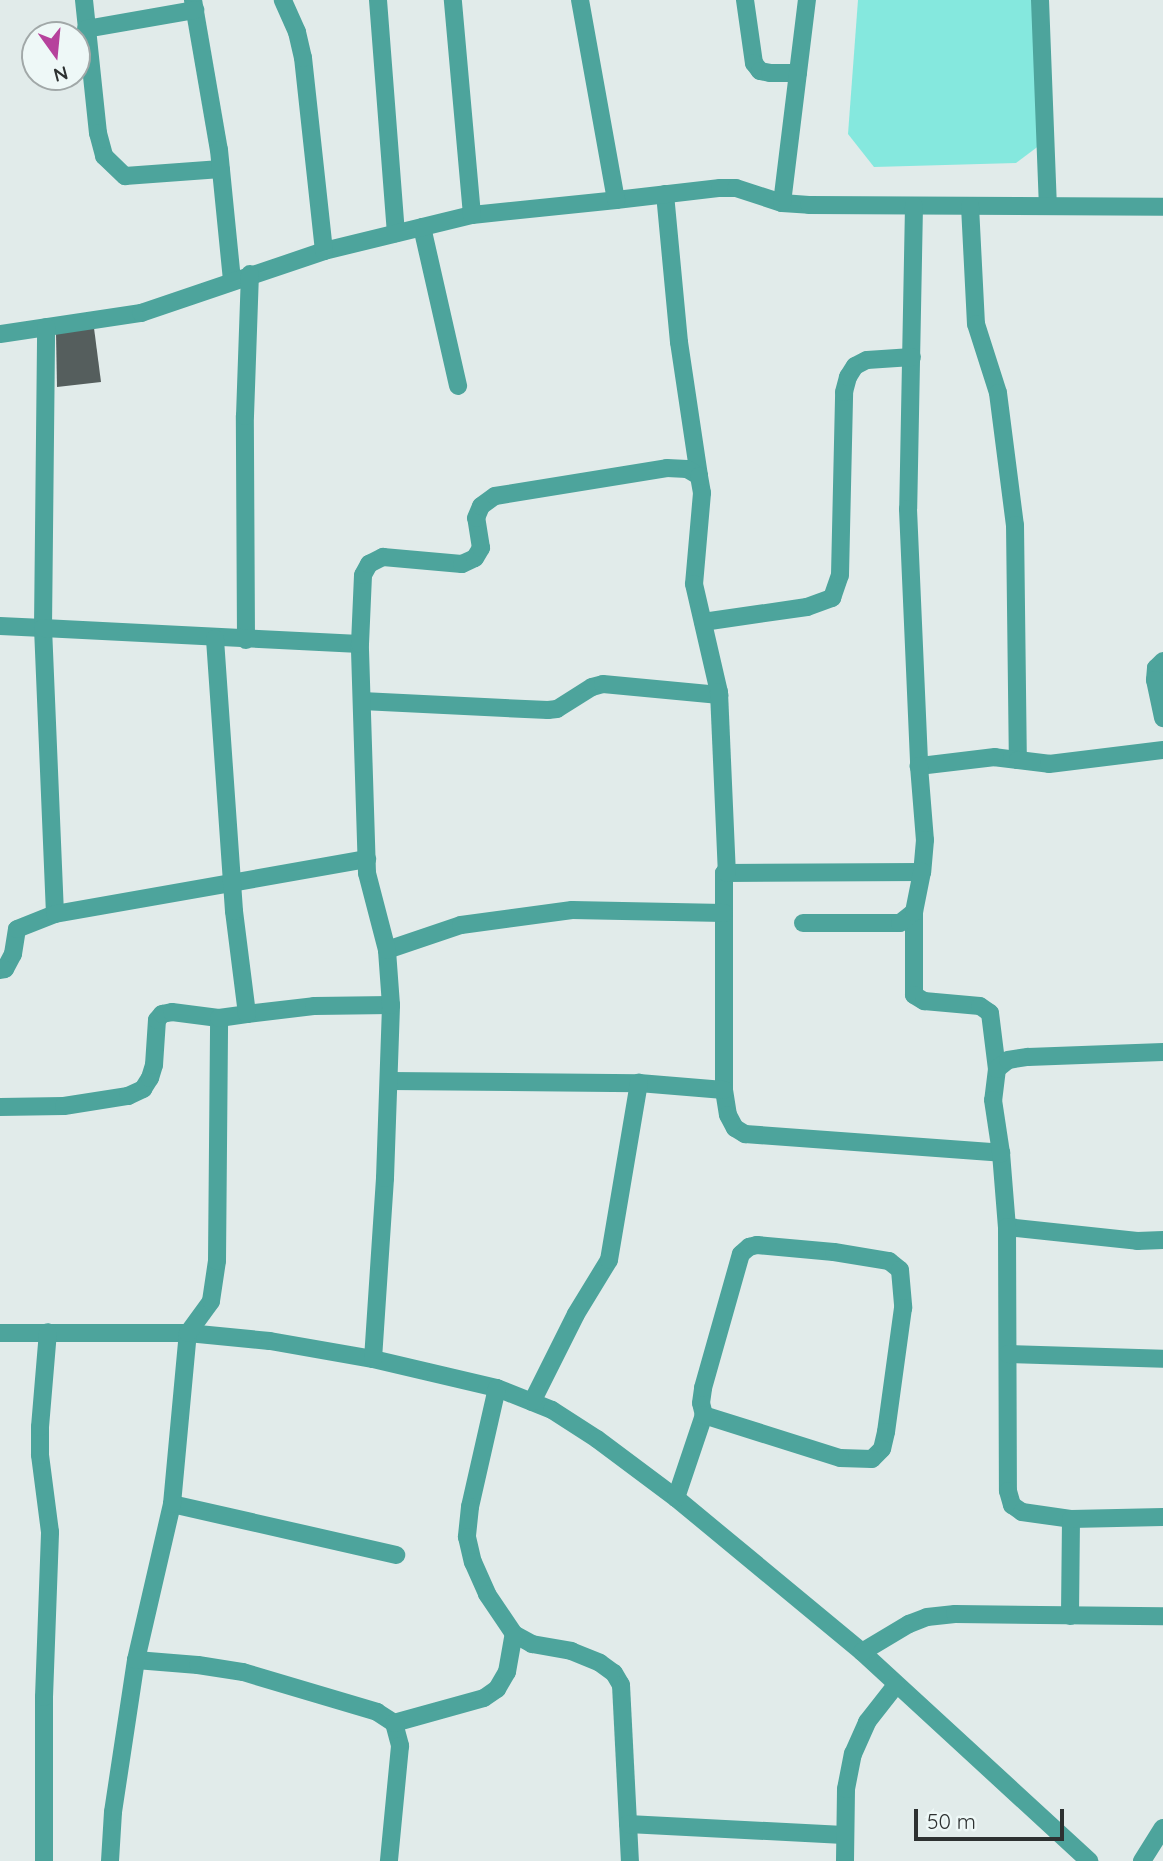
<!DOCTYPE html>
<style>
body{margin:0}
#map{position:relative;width:1163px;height:1861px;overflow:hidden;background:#e1ebea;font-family:Quicksand,sans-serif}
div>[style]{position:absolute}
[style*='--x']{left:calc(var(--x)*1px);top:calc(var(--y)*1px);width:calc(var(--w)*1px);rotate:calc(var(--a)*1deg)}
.green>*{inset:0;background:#85e8de}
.building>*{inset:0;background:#555e5d}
.minor>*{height:18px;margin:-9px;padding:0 9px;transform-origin:9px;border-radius:9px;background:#4da49c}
span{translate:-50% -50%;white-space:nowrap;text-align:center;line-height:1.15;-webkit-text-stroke:7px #eef8f7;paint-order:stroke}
.north{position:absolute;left:21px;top:21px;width:70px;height:70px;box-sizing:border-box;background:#eef8f7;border:2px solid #a1a8a8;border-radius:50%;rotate:165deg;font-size:19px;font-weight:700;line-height:28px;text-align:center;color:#2d3131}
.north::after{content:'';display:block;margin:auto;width:24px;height:32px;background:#b6429c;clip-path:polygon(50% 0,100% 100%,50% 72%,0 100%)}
.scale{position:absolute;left:914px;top:1809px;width:150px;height:32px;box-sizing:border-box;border:4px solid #2d3131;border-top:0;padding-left:9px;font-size:21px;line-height:24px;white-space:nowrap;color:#2d3131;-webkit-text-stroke:5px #eef8f7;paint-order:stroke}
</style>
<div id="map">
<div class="green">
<i style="clip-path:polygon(858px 0,1042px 0,1040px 145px,1016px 163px,874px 167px,848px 134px)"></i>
</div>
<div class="building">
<i style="clip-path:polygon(94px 328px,101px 382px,57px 387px,56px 332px)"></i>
</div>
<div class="minor">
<i style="--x:84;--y:0;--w:134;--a:84"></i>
<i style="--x:98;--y:133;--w:24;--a:75"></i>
<i style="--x:104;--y:156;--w:29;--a:44"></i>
<i style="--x:125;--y:176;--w:96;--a:-4.2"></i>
<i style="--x:193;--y:0;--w:152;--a:80.2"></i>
<i style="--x:219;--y:150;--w:131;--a:84.3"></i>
<i style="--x:378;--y:0;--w:234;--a:85.6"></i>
<i style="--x:745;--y:0;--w:64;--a:81.9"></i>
<i style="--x:754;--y:63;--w:10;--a:53"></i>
<i style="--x:760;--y:71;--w:10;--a:11"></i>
<i style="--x:770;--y:73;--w:28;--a:0"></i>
<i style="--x:1040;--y:0;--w:206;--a:87.8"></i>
<i style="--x:86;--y:29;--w:111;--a:-9.9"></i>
<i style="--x:665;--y:194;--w:149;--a:84.6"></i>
<i style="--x:679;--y:342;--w:135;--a:81.5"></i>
<i style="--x:616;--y:200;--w:105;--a:-6.6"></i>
<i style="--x:720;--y:188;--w:16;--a:0"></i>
<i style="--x:736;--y:188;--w:48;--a:18.1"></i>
<i style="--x:782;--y:203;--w:27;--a:4"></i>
<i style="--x:809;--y:205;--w:354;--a:0.3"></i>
<i style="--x:782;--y:203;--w:205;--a:-83"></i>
<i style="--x:914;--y:206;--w:303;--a:91.1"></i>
<i style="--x:908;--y:509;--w:257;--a:87.5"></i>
<i style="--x:970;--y:206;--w:118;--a:87.1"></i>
<i style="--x:976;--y:324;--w:72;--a:72.3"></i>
<i style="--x:998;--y:393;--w:133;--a:82.7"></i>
<i style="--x:1015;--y:525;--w:235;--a:89.3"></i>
<i style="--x:1018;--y:760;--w:23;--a:-173"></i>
<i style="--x:995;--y:757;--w:77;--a:173.2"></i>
<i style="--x:919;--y:766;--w:74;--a:85.4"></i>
<i style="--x:925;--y:840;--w:32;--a:95"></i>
<i style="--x:922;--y:872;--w:198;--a:179.7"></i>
<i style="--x:724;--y:873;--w:217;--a:90"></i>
<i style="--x:724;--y:1090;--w:25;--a:81"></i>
<i style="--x:728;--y:1115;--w:15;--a:62"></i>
<i style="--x:735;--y:1128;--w:12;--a:31"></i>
<i style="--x:745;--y:1134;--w:257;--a:4.2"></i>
<i style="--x:1001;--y:1153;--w:74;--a:85.4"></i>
<i style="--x:1007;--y:1227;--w:131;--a:6.1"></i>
<i style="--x:1137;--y:1241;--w:26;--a:-2"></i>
<i style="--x:472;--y:215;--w:145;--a:-5.9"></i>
<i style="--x:616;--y:200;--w:203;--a:-100.2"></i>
<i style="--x:422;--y:227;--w:163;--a:77.2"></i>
<i style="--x:324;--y:251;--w:152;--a:-13.7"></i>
<i style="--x:472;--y:215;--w:216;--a:-95.1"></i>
<i style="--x:0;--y:334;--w:143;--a:-8.5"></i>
<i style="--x:141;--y:313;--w:193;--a:-18.7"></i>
<i style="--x:324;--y:251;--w:194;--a:-96.2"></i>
<i style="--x:303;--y:58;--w:27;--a:-103"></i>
<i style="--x:297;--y:32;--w:35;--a:-114"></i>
<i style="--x:703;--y:622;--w:105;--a:-8.2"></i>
<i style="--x:807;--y:607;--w:27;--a:-20"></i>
<i style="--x:832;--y:598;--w:24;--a:-71"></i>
<i style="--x:840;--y:575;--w:183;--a:-88.7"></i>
<i style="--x:844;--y:392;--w:16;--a:-75"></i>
<i style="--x:848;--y:377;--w:13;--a:-58"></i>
<i style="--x:855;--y:366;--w:13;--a:-27"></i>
<i style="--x:867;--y:360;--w:45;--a:-3.8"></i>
<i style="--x:0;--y:626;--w:43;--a:2.7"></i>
<i style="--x:43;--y:628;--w:301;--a:-89.4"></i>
<i style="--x:246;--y:640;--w:224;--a:-90.3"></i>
<i style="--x:245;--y:416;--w:142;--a:-88"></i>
<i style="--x:1163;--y:661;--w:10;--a:135"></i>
<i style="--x:1156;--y:668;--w:12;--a:95"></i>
<i style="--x:1155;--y:680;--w:39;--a:78"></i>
<i style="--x:362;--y:701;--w:186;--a:2.8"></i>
<i style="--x:548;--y:710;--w:9;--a:-6"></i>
<i style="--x:557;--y:709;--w:41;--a:-32.2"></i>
<i style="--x:592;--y:687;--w:11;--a:-15"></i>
<i style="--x:603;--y:684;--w:117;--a:5.4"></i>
<i style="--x:1018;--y:760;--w:31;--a:7"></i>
<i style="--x:1049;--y:764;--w:115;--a:-7"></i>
<i style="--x:914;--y:912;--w:83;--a:90"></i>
<i style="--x:914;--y:995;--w:12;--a:31"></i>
<i style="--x:924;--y:1001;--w:56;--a:5.1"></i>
<i style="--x:980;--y:1006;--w:12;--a:35"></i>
<i style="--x:990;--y:1013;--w:56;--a:82.9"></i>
<i style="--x:997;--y:1069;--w:31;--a:97"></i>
<i style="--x:993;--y:1100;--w:54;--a:81.4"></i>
<i style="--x:55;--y:914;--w:286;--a:-92.4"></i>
<i style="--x:43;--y:628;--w:317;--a:2.9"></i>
<i style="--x:803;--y:923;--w:97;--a:0"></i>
<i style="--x:900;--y:923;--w:18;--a:-38"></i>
<i style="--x:914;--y:912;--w:41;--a:-78.7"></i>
<i style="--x:387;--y:950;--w:78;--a:-18.7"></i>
<i style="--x:461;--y:925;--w:112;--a:-7.7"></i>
<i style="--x:572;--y:910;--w:152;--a:1.1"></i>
<i style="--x:0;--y:970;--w:5;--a:-11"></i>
<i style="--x:5;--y:969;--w:17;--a:-62"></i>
<i style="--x:13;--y:954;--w:25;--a:-81"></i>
<i style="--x:17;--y:929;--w:41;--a:-21.5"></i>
<i style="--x:55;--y:914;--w:317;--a:-10"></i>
<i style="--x:247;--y:1014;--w:67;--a:-6.8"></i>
<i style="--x:314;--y:1006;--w:77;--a:-0.7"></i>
<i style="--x:997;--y:1069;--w:14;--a:-39"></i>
<i style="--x:1008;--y:1060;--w:20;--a:-9"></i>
<i style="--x:1028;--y:1057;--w:135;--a:-2.1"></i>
<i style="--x:390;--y:1081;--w:249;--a:0.5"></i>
<i style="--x:639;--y:1083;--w:85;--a:4.7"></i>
<i style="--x:0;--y:1107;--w:64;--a:-0.9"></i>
<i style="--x:64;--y:1106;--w:65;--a:-8.9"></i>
<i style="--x:128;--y:1096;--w:17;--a:-25"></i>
<i style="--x:143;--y:1089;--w:13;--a:-58"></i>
<i style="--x:150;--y:1078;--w:14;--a:-73"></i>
<i style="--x:154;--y:1065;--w:45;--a:-86.2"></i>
<i style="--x:157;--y:1020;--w:8;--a:-50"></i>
<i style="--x:162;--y:1014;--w:10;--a:-11"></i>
<i style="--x:172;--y:1012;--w:47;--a:7.3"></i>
<i style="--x:1007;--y:1227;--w:264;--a:89.8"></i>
<i style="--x:1008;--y:1491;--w:15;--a:74"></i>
<i style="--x:1012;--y:1505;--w:12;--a:35"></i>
<i style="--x:1022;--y:1512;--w:49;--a:8.1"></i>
<i style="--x:1071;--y:1519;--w:97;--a:90.6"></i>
<i style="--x:0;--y:1333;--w:188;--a:0"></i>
<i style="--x:188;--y:1333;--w:82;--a:5.6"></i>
<i style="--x:270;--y:1341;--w:105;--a:9.9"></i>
<i style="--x:373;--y:1359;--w:127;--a:13.2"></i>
<i style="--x:497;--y:1388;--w:59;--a:21.8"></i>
<i style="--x:552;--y:1410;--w:54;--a:32.8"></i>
<i style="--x:597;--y:1439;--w:99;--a:36.8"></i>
<i style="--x:676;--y:1498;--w:241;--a:39.6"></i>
<i style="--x:862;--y:1652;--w:309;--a:42.6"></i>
<i style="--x:1008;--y:1354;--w:155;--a:1.8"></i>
<i style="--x:373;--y:1359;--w:181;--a:-86.2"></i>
<i style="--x:385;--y:1178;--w:173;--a:-88"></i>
<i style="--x:391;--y:1005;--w:55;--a:-94.2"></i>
<i style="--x:387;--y:950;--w:80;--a:-104.6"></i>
<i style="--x:367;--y:873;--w:229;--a:-91.8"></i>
<i style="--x:360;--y:644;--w:69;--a:-87.5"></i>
<i style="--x:363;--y:575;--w:13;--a:-61"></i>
<i style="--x:369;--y:564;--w:16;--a:-27"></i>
<i style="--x:383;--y:557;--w:79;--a:5.1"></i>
<i style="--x:462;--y:564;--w:14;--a:-25"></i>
<i style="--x:475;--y:558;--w:12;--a:-59"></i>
<i style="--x:481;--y:548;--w:30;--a:-99"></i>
<i style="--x:476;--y:518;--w:13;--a:-67"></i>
<i style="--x:481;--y:506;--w:17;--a:-36"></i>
<i style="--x:495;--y:496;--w:174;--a:-9.2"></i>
<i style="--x:667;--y:468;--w:20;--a:3"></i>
<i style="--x:687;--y:469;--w:14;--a:30"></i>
<i style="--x:699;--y:476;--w:17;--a:80"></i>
<i style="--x:702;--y:493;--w:91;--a:95"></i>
<i style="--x:694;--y:584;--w:111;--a:77"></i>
<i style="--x:719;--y:692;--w:181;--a:87.5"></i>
<i style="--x:497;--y:1388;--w:122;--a:102.8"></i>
<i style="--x:470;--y:1507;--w:30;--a:96"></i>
<i style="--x:467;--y:1537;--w:26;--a:77"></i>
<i style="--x:473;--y:1562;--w:35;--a:66"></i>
<i style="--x:487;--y:1594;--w:48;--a:56"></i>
<i style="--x:514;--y:1634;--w:21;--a:29"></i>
<i style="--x:532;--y:1644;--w:40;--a:10"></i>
<i style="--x:571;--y:1651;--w:31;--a:22"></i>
<i style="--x:600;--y:1663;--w:17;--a:36"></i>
<i style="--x:614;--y:1673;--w:14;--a:60"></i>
<i style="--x:621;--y:1685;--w:176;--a:87.1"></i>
<i style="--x:532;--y:1402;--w:98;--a:-63.4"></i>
<i style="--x:576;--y:1314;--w:63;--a:-58.6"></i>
<i style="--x:609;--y:1260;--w:180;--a:-80.4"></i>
<i style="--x:676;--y:1498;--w:88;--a:-71.4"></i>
<i style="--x:704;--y:1415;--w:12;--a:-104"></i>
<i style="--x:701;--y:1403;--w:15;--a:-82"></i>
<i style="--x:703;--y:1388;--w:139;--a:-74.2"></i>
<i style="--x:741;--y:1254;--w:11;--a:-41"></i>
<i style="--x:749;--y:1247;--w:8;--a:-14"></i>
<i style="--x:757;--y:1245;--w:77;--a:5.2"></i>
<i style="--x:834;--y:1252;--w:56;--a:9.3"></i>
<i style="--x:889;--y:1261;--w:14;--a:39"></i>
<i style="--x:900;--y:1270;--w:38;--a:85"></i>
<i style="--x:903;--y:1308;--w:125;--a:97.8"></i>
<i style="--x:886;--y:1432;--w:17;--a:103"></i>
<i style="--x:882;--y:1449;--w:14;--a:135"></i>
<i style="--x:872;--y:1459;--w:32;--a:-178"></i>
<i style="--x:840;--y:1458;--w:143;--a:-162.5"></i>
<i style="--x:172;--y:1504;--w:230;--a:12.8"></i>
<i style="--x:1071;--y:1519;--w:92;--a:-1.2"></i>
<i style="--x:862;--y:1652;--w:55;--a:-30.8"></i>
<i style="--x:909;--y:1624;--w:19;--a:-21"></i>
<i style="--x:927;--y:1617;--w:28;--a:-6"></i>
<i style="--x:955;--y:1614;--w:208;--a:0.6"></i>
<i style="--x:136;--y:1660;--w:62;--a:4.6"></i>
<i style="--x:198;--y:1665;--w:46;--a:8.8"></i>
<i style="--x:243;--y:1672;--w:140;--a:16.6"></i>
<i style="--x:377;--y:1712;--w:20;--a:33"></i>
<i style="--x:394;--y:1723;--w:24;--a:75"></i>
<i style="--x:400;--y:1746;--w:116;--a:95.5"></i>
<i style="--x:394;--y:1723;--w:93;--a:-15.5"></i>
<i style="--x:484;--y:1698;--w:16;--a:-35"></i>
<i style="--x:497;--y:1689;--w:20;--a:-60"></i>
<i style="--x:507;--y:1672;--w:39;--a:-80"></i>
<i style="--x:628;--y:1824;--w:216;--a:2.9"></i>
<i style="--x:44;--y:1861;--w:164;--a:-90"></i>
<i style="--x:44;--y:1697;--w:165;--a:-87.9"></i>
<i style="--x:50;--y:1532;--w:78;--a:-97.4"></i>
<i style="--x:40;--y:1455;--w:28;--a:-90"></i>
<i style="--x:40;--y:1427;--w:95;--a:-85.2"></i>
<i style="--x:110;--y:1861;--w:49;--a:-86.5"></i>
<i style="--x:113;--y:1812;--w:154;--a:-81.4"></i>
<i style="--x:136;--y:1660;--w:160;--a:-77"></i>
<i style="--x:172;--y:1504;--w:172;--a:-84.7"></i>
<i style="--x:188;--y:1333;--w:39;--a:-54"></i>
<i style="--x:211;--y:1301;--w:40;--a:-81.5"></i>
<i style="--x:217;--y:1261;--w:243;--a:-89.5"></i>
<i style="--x:219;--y:1018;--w:28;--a:-8"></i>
<i style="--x:247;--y:1014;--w:104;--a:-97.2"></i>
<i style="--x:234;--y:911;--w:273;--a:-94"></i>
<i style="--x:845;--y:1861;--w:72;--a:-89.2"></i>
<i style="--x:846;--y:1789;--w:36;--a:-79"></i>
<i style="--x:853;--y:1754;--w:35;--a:-66"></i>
<i style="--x:867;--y:1722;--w:47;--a:-51.9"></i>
<i style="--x:1142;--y:1861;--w:39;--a:-58"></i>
</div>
<div class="north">N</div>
<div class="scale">50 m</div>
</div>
